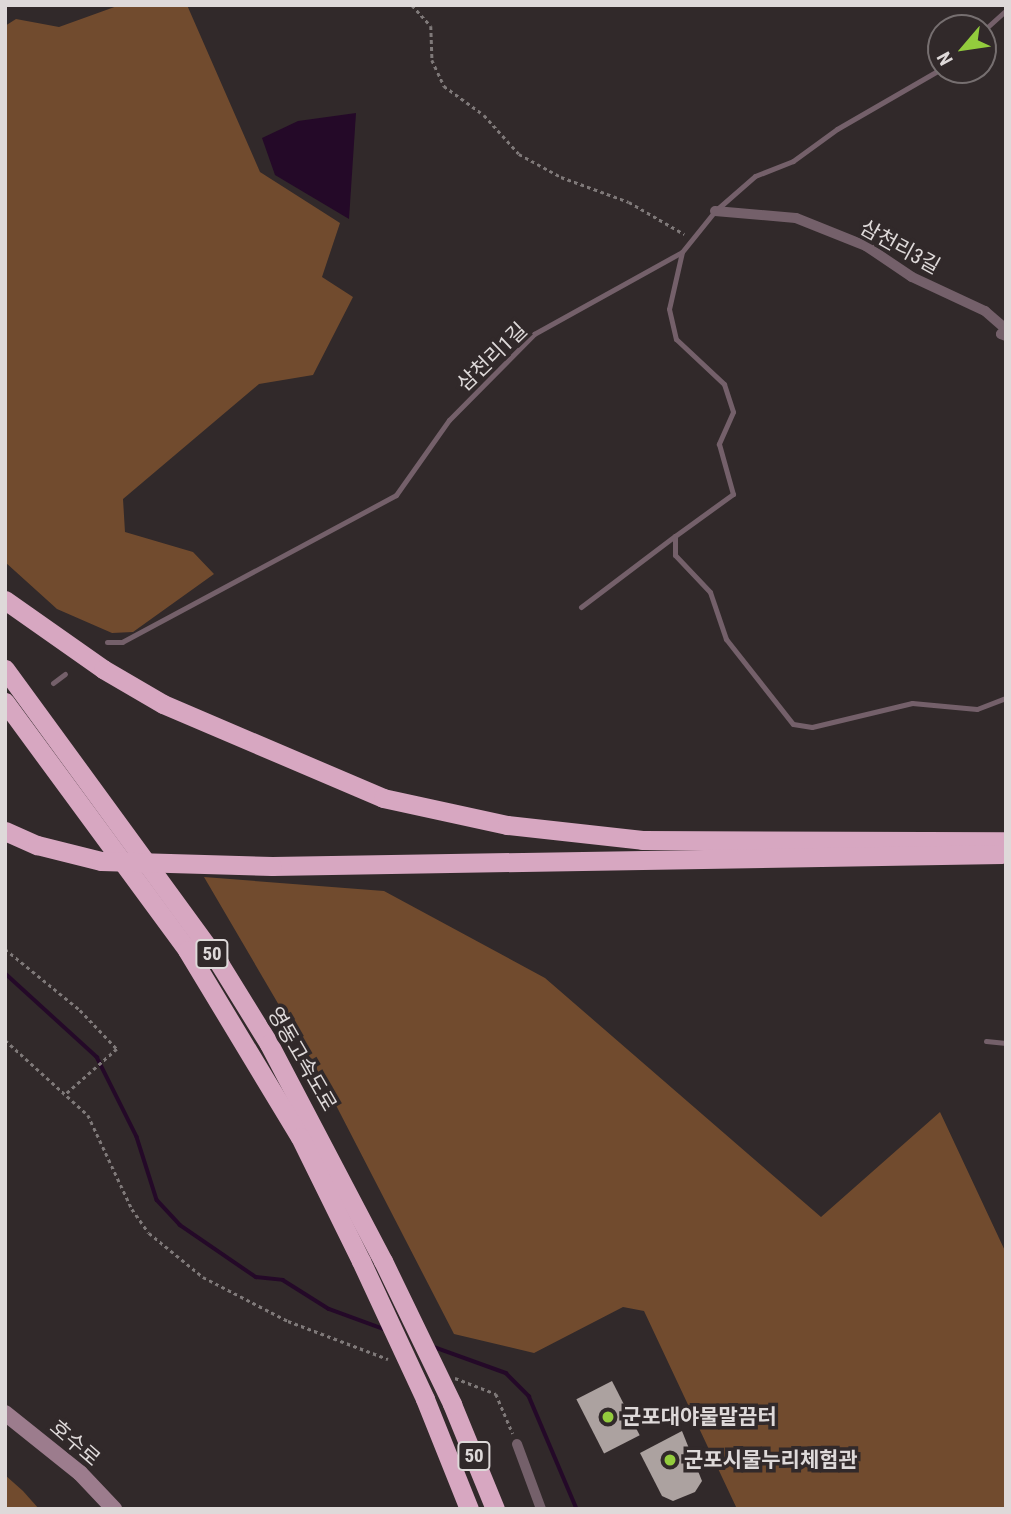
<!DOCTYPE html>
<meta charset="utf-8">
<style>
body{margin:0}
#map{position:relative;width:1011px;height:1514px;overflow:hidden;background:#31292a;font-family:"Roboto Condensed","Noto Sans KR",sans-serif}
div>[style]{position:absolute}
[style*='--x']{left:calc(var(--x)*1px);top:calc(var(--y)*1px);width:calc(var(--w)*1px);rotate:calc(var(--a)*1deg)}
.forest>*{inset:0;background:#714b2e}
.water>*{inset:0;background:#240928}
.stream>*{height:3.5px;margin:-1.75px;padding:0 1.75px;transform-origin:1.75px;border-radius:1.75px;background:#240928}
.building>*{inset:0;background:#aca2a0;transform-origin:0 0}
.path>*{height:2.5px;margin-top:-1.25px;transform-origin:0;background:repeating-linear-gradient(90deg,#7f7979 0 3.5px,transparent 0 7px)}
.lane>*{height:5px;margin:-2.5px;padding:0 2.5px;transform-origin:2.5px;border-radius:2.5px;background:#74606a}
.street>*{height:10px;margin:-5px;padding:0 5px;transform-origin:5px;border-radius:5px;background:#74606a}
.secondary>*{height:16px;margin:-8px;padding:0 8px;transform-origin:8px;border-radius:8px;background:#9c7c8d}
.highway>*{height:19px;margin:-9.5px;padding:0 9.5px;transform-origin:9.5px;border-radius:9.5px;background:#d7a7c1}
.highway-bridge>*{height:19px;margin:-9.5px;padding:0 9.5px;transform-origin:9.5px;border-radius:9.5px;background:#d7a7c1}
.dots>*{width:19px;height:19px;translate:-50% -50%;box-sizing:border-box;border:4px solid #31292a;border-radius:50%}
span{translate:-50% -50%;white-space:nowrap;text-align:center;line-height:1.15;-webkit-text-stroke:7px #31292a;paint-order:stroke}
.shield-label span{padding:2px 5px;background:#31292a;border:2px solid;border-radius:5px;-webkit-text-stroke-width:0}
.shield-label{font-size:19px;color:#ded9d9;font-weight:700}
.street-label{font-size:21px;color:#ded9d9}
.poi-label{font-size:21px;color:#ded9d9;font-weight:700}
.left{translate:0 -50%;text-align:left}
.frame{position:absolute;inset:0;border:7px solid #ded9d9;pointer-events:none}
.north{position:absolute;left:927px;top:14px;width:70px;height:70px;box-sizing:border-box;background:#31292a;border:2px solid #766f70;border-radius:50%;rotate:241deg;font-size:19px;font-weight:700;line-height:28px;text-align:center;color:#ded9d9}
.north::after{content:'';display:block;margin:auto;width:24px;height:32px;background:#93cc3d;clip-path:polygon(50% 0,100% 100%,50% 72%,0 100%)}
</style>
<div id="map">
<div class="forest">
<i style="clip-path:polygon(120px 5px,187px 5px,260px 172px,340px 223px,322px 277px,353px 297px,313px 375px,259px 384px,123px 499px,125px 532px,193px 552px,214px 574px,133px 632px,112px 633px,57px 609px,5px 562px,5px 26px,16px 19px,59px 27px)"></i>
<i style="clip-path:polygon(204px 877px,384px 891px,545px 978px,821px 1217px,940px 1112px,1006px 1253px,1006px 1509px,737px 1509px,644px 1311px,623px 1307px,534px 1353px,454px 1334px,324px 1082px)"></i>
<i style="clip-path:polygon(5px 1475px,23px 1491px,39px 1509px,5px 1509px)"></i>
</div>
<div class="water">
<i style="clip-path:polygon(356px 113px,349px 219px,275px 175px,262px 138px,298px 121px)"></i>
</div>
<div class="stream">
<i style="--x:5;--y:973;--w:125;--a:42.4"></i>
<i style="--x:97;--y:1057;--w:89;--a:63.4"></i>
<i style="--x:137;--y:1137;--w:66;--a:72.4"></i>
<i style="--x:157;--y:1200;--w:34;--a:47"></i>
<i style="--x:180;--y:1225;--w:92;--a:34.4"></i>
<i style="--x:256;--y:1277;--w:27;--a:6"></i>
<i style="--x:283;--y:1280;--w:54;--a:32.2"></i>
<i style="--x:329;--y:1309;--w:59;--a:20"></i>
<i style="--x:431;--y:1346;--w:80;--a:19.8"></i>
<i style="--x:506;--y:1373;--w:33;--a:45"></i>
<i style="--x:529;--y:1396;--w:123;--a:67"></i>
</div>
<div class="building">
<i style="left:612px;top:1381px;width:61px;height:40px;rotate:63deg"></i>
<i style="clip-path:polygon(682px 1431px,702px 1481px,695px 1492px,673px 1501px,662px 1496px,640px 1453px)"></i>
</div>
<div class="path">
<i style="--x:412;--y:5;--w:28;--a:48"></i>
<i style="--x:431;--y:26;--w:34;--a:88"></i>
<i style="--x:432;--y:60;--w:29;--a:65"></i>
<i style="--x:444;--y:86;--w:49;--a:35.9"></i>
<i style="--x:484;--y:115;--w:52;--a:48.1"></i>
<i style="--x:519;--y:154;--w:48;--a:28.7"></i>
<i style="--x:561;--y:177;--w:72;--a:20.2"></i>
<i style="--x:629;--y:202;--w:64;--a:30.2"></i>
<i style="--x:5;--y:949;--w:97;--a:39.1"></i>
<i style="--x:80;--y:1010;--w:54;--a:46.5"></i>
<i style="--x:117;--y:1049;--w:68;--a:138.6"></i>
<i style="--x:5;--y:1040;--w:112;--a:42.1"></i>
<i style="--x:88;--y:1115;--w:104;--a:64.9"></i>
<i style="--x:132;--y:1209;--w:29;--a:55"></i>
<i style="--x:149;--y:1233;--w:70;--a:39.2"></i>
<i style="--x:203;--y:1277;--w:96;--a:27.4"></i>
<i style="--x:288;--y:1321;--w:107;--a:20.8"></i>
<i style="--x:455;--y:1378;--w:44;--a:21.3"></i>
<i style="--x:496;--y:1394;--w:43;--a:67"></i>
</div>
<div class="lane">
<i style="--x:983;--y:31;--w:31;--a:-42"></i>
<i style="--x:682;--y:252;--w:58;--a:102.8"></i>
<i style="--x:669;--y:309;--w:31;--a:77"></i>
<i style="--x:676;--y:339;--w:66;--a:43.2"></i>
<i style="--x:724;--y:384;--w:29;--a:72"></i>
<i style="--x:733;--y:412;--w:35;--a:114"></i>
<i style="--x:719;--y:444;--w:52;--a:74.4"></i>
<i style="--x:733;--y:494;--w:72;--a:144.1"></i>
<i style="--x:675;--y:536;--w:19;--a:90"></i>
<i style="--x:675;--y:555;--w:51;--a:46.6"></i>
<i style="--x:710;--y:592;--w:50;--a:71.2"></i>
<i style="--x:726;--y:639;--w:108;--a:51.8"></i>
<i style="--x:793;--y:724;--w:19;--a:9"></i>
<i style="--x:812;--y:727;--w:103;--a:-13.5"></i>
<i style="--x:912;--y:703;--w:65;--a:5.3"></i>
<i style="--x:977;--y:709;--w:31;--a:-21"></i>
<i style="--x:581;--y:607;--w:118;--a:-37.1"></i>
<i style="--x:107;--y:642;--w:15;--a:0"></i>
<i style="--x:122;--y:642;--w:311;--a:-28.2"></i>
<i style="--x:396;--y:495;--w:92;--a:-54.8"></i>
<i style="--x:449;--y:420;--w:121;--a:-45.3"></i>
<i style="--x:534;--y:334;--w:169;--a:-29"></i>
<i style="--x:682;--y:252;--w:53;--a:-51.2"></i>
<i style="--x:715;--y:211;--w:53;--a:-41.2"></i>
<i style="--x:755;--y:176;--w:41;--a:-21.5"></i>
<i style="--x:793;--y:161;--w:54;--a:-36"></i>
<i style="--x:837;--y:129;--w:120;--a:-30"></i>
<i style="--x:53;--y:683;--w:15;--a:-37"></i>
<i style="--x:986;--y:1041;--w:20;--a:6"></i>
</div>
<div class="street">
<i style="--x:715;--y:211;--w:81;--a:4.9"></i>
<i style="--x:796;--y:218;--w:75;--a:21.8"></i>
<i style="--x:866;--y:246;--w:55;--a:34"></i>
<i style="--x:912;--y:277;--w:81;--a:25"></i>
<i style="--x:985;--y:311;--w:28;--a:41"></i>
<i style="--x:1006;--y:329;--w:7;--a:135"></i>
<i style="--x:1001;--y:334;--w:5;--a:22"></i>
<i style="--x:517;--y:1444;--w:69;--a:69.7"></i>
</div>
<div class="secondary">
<i style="--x:5;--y:1413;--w:96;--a:38.7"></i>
<i style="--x:80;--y:1473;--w:50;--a:46.6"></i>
</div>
<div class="highway">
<i style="--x:5;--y:600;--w:120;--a:35.1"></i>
<i style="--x:103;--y:669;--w:69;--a:30.3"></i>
<i style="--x:163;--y:704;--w:239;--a:23.1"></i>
<i style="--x:383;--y:798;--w:127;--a:12.3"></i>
<i style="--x:507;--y:825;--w:136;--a:6.3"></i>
<i style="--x:642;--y:840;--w:364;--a:0.2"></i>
<i style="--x:5;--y:669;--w:364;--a:53.9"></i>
<i style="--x:219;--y:963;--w:95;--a:58.3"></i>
<i style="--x:269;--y:1044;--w:245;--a:62.3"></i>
<i style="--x:5;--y:702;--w:308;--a:53.7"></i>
<i style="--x:187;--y:950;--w:218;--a:58.9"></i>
<i style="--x:300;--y:1137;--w:138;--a:63.8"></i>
<i style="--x:272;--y:866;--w:730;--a:-0.94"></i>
<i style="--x:425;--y:1399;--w:118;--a:68.2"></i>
<i style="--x:452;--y:1404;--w:113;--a:67.7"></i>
</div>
<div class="highway-bridge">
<i style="--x:5;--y:831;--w:35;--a:24"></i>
<i style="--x:37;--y:845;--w:66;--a:14"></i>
<i style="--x:101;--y:861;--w:171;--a:1.7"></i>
<i style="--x:361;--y:1261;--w:152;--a:65.1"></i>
<i style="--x:383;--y:1261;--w:159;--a:64.2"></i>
</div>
<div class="dots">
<i style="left:608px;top:1417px;background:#93cc3d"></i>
<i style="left:670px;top:1460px;background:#93cc3d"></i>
</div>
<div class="shield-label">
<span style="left:212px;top:954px">50</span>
<span style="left:474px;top:1456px">50</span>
</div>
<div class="street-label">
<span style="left:900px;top:247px;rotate:29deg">삼천리3길</span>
<span style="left:492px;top:357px;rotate:-44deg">삼천리1길</span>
<span style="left:302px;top:1059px;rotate:60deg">영동고속도로</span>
<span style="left:75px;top:1443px;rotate:41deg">호수로</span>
</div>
<div class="poi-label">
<span class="left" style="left:622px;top:1417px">군포대야물말끔터</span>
<span class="left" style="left:684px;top:1460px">군포시물누리체험관</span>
</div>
<div class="frame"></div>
<div class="north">N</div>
</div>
